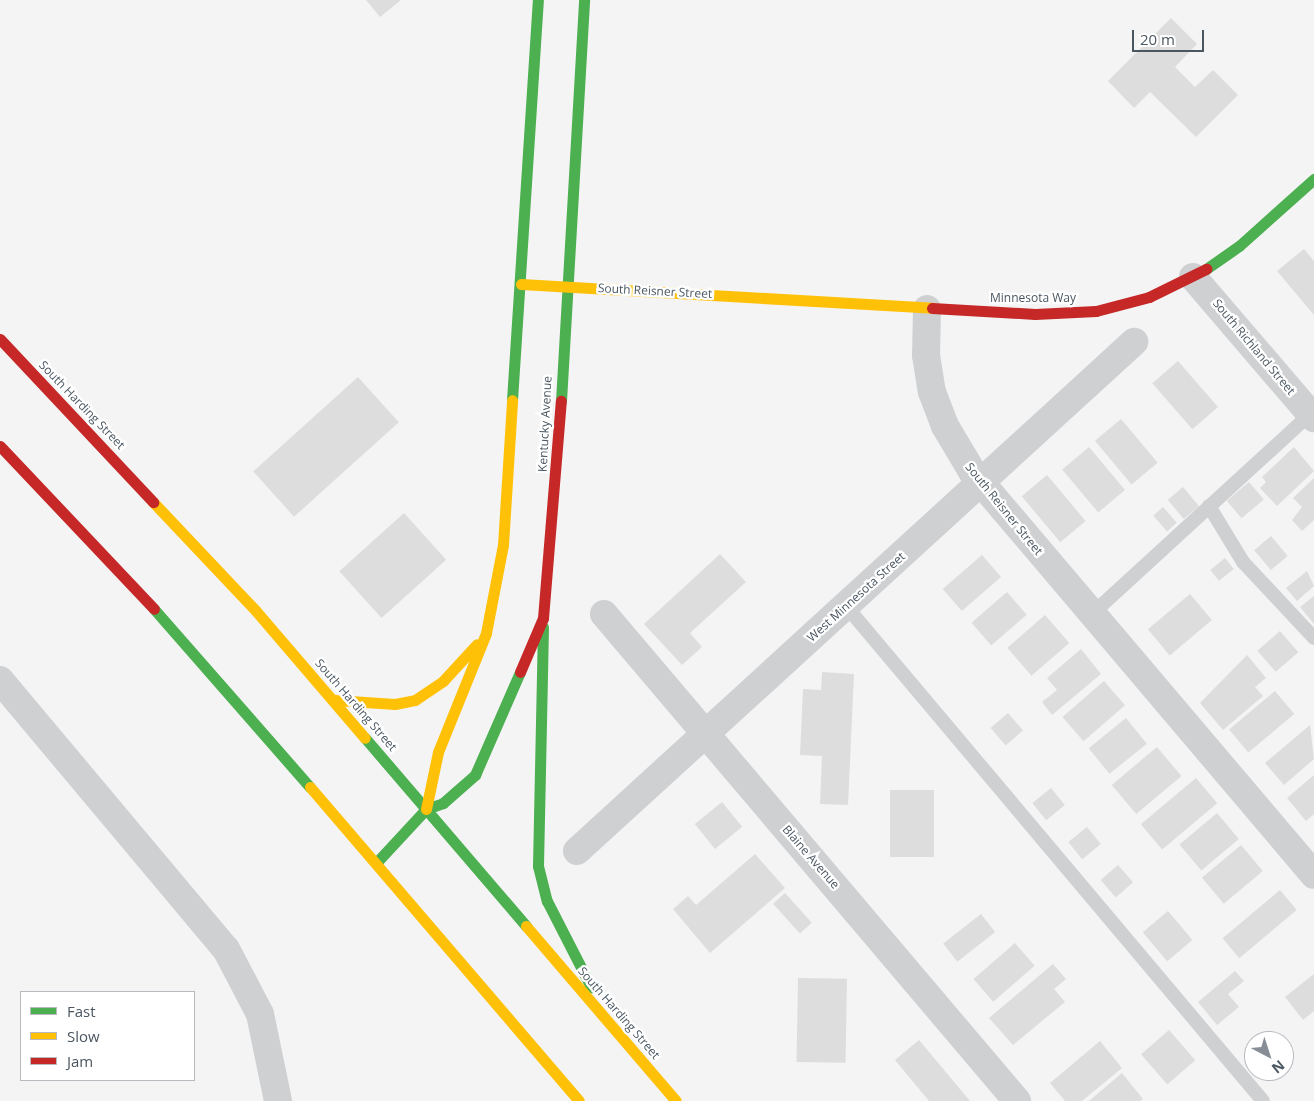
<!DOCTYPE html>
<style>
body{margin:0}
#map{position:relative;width:1314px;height:1101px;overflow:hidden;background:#f4f4f4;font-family:"Open Sans",sans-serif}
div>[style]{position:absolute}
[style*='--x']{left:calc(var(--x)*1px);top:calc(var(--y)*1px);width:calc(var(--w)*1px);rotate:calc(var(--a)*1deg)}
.building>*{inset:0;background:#ddddde;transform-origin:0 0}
.lane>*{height:14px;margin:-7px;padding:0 7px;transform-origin:7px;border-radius:7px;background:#ced0d2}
.street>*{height:28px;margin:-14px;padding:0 14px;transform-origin:14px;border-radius:14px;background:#ced0d2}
.fast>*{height:11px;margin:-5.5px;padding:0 5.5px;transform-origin:5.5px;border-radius:5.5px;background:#4caf50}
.slow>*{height:11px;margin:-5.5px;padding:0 5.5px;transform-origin:5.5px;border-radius:5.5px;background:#ffc107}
.jam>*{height:11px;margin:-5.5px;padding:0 5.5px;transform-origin:5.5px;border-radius:5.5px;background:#c62828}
span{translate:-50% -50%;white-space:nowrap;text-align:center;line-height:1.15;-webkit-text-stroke:4.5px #fff;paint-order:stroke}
.street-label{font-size:12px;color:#4a5661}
.legend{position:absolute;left:20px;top:991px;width:175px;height:90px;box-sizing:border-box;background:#fff;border:1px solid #b7bbc0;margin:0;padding:6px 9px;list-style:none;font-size:15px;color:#4a5661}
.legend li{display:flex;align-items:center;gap:10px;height:25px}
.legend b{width:25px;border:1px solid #b7bbc0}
.north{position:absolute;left:1244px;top:1031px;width:50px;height:50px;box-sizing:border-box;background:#fff;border:1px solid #b7bbc0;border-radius:50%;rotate:140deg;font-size:14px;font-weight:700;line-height:20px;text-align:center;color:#4a5661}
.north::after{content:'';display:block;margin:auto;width:18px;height:22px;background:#868d94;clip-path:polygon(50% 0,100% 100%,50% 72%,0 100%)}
.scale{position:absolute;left:1132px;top:30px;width:72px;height:22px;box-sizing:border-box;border:2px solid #4a5661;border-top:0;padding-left:6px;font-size:15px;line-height:18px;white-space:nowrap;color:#4a5661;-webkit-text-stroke:4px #fff;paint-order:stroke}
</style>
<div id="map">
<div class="building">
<i style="clip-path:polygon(366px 0,401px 0,380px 17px)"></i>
<i style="clip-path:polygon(1171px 18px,1197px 44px,1175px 67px,1195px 87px,1213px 70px,1238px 95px,1196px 137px,1150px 92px,1134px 108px,1108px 81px)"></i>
<i style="clip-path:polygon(1304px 249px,1314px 261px,1314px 315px,1277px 271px)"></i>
<i style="left:1178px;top:361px;width:61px;height:34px;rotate:49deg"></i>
<i style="left:358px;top:377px;width:61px;height:141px;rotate:48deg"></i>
<i style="left:1121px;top:419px;width:57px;height:34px;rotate:50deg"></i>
<i style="left:1089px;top:447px;width:56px;height:35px;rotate:50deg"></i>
<i style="clip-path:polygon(1294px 447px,1314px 471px,1277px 506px,1260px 488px,1266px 482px,1262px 477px)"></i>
<i style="left:1047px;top:475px;width:60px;height:33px;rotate:50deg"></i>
<i style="clip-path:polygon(1314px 478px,1314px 520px,1302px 531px,1292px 520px,1302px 507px,1293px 498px)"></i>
<i style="left:1249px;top:482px;width:23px;height:29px;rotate:50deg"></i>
<i style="left:1183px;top:487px;width:25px;height:20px;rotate:50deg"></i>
<i style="left:1163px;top:507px;width:21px;height:13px;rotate:49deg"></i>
<i style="left:404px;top:513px;width:63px;height:87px;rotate:48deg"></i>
<i style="left:1271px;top:536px;width:26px;height:22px;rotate:50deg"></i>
<i style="clip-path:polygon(720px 554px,746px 582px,690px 633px,702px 647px,682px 665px,644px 624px)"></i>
<i style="left:982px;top:555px;width:29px;height:52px;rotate:49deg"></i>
<i style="left:1225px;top:558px;width:14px;height:19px;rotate:51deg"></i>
<i style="clip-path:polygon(1307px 571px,1314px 586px,1297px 601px,1286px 588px)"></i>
<i style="left:1007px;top:592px;width:30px;height:47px;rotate:49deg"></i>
<i style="left:1190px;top:594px;width:34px;height:55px;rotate:50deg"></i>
<i style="clip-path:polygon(1314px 596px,1314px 624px,1300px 607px)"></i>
<i style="left:1045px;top:615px;width:37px;height:50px;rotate:49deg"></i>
<i style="left:1280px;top:631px;width:28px;height:30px;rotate:49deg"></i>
<i style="clip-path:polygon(1081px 649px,1101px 674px,1052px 715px,1042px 702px,1057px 690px,1047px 678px)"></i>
<i style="clip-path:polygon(1247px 655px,1266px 678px,1255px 687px,1263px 696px,1223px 730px,1200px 703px)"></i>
<i style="clip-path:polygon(822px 672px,854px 674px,848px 805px,820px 804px,822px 756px,800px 755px,803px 689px,821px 690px)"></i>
<i style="left:1104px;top:681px;width:32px;height:55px;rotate:49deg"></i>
<i style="left:1275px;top:691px;width:30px;height:60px;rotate:50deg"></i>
<i style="left:1008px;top:713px;width:23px;height:23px;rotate:49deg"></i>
<i style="left:1126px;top:718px;width:33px;height:48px;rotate:51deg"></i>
<i style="clip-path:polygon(1310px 725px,1314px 759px,1284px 785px,1265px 763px)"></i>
<i style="left:1157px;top:747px;width:38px;height:59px;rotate:50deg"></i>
<i style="clip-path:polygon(1314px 775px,1314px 814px,1306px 821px,1287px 798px)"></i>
<i style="left:1196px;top:778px;width:33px;height:72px;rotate:50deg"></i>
<i style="left:1051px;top:788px;width:22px;height:24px;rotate:51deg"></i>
<i style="left:890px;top:790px;width:44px;height:67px"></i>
<i style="left:722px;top:802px;width:32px;height:35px;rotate:51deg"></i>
<i style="left:1217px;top:813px;width:34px;height:49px;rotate:50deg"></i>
<i style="left:1087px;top:827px;width:22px;height:24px;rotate:51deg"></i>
<i style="left:1241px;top:845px;width:34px;height:51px;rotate:50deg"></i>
<i style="clip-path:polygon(755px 854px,785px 888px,710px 953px,673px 909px,688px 896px,696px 905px)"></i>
<i style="left:1118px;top:865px;width:23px;height:23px;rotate:49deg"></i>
<i style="left:1280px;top:890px;width:26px;height:75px;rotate:50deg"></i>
<i style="left:785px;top:893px;width:40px;height:16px;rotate:48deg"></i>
<i style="left:1168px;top:911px;width:38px;height:33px;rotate:50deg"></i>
<i style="left:981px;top:914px;width:23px;height:48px;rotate:52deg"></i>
<i style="left:1015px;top:943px;width:30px;height:55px;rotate:49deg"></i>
<i style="clip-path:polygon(1053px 964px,1066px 979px,1054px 989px,1065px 1002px,1013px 1045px,989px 1018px)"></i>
<i style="clip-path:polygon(1235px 971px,1244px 981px,1228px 994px,1239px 1007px,1217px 1025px,1198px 1002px)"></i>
<i style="clip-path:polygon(1314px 974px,1314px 1011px,1303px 1020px,1285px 997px)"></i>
<i style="left:798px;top:978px;width:49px;height:84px;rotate:1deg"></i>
<i style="left:1169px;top:1030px;width:40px;height:37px;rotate:49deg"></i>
<i style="clip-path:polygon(919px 1040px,970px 1101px,929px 1101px,895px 1060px)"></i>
<i style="clip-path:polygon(1100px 1041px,1122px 1068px,1082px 1101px,1065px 1101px,1050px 1083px)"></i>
<i style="clip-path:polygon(1122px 1073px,1143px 1099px,1140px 1101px,1089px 1101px)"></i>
</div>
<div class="lane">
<i style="--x:1209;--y:506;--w:66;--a:58.7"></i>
<i style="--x:1243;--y:562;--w:104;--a:46.9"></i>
<i style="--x:846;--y:606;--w:647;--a:49.89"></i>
<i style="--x:1092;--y:614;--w:296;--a:-42.5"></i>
</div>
<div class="street">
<i style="--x:1193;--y:277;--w:186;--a:49.4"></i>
<i style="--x:927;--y:309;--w:46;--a:91.2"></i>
<i style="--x:926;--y:355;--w:37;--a:81"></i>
<i style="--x:932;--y:392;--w:36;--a:69"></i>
<i style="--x:945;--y:426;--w:55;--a:59.2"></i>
<i style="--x:973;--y:473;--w:527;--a:49.69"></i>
<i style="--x:604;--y:614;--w:639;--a:49.7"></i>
<i style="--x:0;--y:680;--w:351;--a:50"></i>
<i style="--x:226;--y:949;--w:73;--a:62.4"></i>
<i style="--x:260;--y:1014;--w:89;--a:78.3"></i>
<i style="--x:577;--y:851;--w:755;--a:-42.42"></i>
</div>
<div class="fast">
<i style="--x:1206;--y:269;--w:40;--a:-34.9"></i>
<i style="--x:1239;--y:246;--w:101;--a:-41.8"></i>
<i style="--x:512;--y:400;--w:401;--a:-86.3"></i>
<i style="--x:561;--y:401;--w:402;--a:-86.7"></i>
<i style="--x:154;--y:609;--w:237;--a:48.8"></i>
<i style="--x:543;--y:627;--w:239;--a:91.2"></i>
<i style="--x:538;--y:866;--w:36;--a:76"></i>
<i style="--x:547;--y:901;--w:97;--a:62.9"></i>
<i style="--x:365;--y:738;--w:248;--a:49.4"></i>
<i style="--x:376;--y:863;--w:74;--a:-47.2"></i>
<i style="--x:426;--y:809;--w:18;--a:-19"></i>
<i style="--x:443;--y:803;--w:43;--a:-41.2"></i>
<i style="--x:475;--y:775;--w:112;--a:-66.4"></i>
</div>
<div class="slow">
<i style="--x:521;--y:284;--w:412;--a:3.3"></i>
<i style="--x:153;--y:502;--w:150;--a:46.6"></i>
<i style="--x:256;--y:611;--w:167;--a:49.4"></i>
<i style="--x:335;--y:700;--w:60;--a:3.8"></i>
<i style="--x:395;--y:704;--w:20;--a:-11"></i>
<i style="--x:415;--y:700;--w:34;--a:-34"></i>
<i style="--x:443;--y:681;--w:50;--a:-47.4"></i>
<i style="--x:310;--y:787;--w:413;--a:49.4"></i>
<i style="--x:426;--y:809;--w:58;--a:-78.1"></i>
<i style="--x:438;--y:752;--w:128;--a:-68"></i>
<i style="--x:486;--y:633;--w:90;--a:-79.1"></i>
<i style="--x:503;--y:545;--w:145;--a:-86.4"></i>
<i style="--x:526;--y:926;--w:230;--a:49.4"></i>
</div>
<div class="jam">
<i style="--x:932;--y:308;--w:103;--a:3.3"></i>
<i style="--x:1035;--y:314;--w:61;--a:-2.8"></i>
<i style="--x:1096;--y:311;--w:55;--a:-14.8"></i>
<i style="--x:1149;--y:297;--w:64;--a:-26.2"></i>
<i style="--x:0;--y:339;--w:224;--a:46.8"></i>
<i style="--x:0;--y:446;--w:224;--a:46.6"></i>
<i style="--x:520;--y:672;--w:59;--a:-66.9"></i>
<i style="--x:543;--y:618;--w:218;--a:-85.3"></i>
</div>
<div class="street-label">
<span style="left:655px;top:291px;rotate:3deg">South Reisner Street</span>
<span style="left:1033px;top:298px">Minnesota Way</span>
<span style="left:1254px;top:347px;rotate:50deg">South Richland Street</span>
<span style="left:82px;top:405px;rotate:46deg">South Harding Street</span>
<span style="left:545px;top:424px;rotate:-87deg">Kentucky Avenue</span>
<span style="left:1004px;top:509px;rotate:51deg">South Reisner Street</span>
<span style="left:856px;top:597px;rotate:-42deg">West Minnesota Street</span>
<span style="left:356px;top:705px;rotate:49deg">South Harding Street</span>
<span style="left:811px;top:857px;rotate:49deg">Blaine Avenue</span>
<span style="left:619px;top:1013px;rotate:49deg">South Harding Street</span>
</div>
<ul class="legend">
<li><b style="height:6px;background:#4caf50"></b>Fast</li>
<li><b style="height:6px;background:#ffc107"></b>Slow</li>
<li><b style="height:6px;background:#c62828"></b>Jam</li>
</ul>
<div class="north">N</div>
<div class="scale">20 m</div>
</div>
